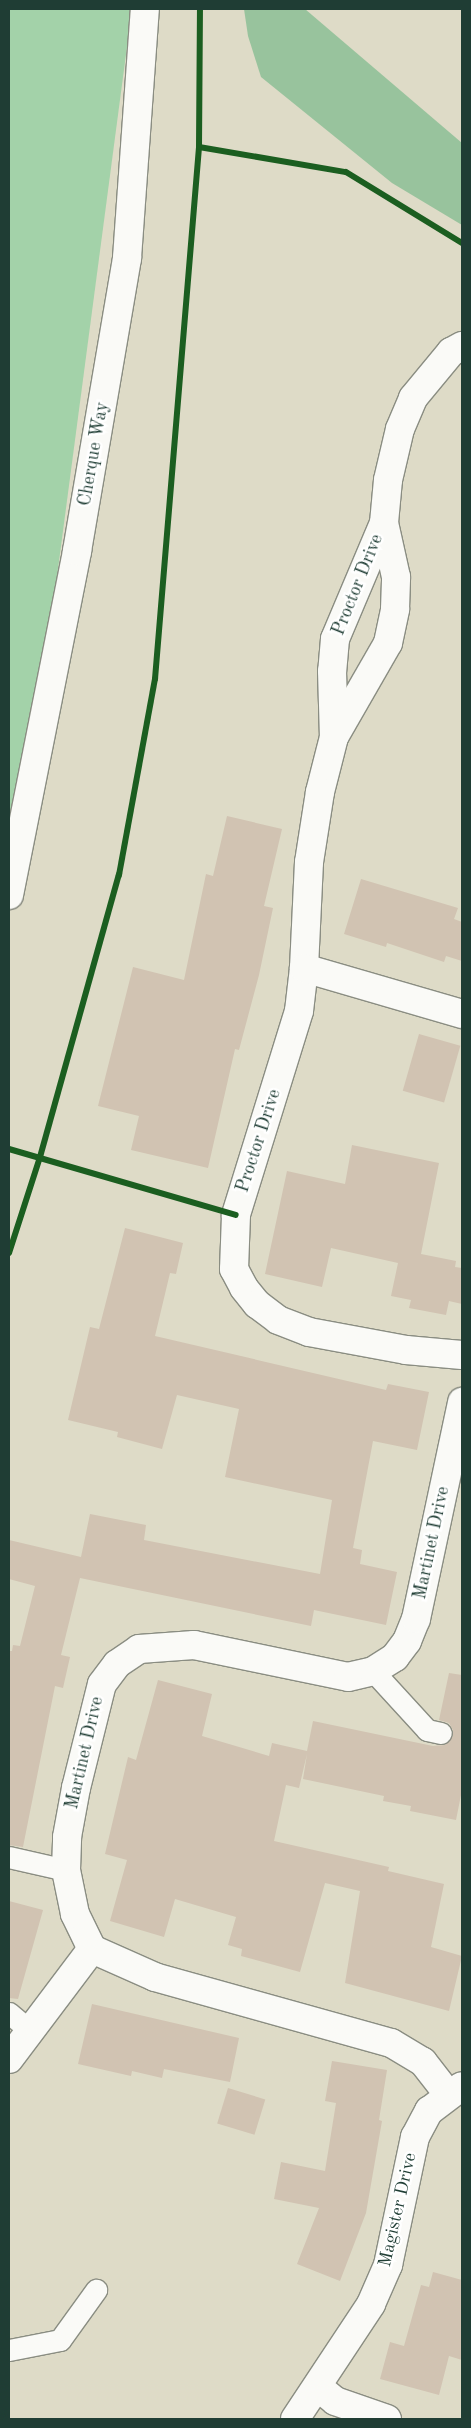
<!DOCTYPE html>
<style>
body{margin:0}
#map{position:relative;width:471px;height:2428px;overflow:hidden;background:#dedbc7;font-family:"Old Standard TT",serif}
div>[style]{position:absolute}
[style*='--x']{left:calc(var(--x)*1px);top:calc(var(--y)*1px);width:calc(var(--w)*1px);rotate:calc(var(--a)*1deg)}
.green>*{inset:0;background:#a3d2a9}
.forest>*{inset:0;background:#98c39d}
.building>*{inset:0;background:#d1c3b2;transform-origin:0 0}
.roads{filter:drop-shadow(1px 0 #8a8d82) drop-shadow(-1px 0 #8a8d82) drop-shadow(0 1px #8a8d82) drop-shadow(0 -1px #8a8d82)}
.service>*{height:21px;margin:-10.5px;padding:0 10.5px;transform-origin:10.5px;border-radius:10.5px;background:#fafaf7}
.minor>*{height:28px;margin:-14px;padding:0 14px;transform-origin:14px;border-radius:14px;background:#fafaf7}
.tertiary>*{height:28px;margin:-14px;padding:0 14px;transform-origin:14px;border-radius:14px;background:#fafaf7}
.cycleway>*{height:6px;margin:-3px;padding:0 3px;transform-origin:3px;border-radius:3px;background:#1b5e20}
span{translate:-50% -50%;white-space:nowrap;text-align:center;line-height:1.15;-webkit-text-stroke:5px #fff;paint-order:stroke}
.street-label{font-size:18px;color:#1f3d34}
.frame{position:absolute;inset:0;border:10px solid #1f3d34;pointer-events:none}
</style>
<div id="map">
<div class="green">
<i style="clip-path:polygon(9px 9px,132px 9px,22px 841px,9px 886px)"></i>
</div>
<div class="forest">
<i style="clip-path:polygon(244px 9px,305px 9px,462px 143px,462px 225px,392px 183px,261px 77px,248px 36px)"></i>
</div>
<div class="building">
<i style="clip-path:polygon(227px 816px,282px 829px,264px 906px,273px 908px,259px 975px,239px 1050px,235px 1049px,208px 1168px,131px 1150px,139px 1116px,98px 1106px,133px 967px,184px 980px,206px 874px,213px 876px)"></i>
<i style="clip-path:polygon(361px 879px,458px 908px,454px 919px,462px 922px,462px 961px,446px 956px,444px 962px,387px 943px,386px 947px,344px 934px)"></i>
<i style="left:419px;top:1034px;width:43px;height:59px;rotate:16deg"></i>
<i style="clip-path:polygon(352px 1145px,439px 1163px,421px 1254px,456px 1261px,455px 1267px,462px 1268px,462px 1304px,449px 1301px,446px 1315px,409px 1308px,411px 1300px,391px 1296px,398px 1263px,331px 1248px,322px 1287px,265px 1274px,287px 1171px,345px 1184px)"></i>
<i style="clip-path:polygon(125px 1228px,183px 1243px,176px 1274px,170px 1273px,155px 1336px,386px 1390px,388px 1384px,429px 1392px,417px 1450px,373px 1441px,353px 1548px,362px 1550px,360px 1564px,397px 1572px,386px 1625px,314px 1610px,311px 1626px,80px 1578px,61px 1655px,70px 1657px,63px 1688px,55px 1686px,23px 1847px,9px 1845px,9px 1651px,12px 1651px,13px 1645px,20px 1646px,35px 1586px,9px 1579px,9px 1540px,81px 1557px,90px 1514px,146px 1525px,144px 1540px,320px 1574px,332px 1500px,225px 1477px,239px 1409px,177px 1395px,162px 1449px,117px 1437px,118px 1432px,68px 1420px,90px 1327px,99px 1329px)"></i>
<i style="clip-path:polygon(449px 1673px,462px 1675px,462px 1790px,456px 1820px,410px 1811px,411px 1806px,383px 1801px,384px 1796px,303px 1779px,307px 1754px,299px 1788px,286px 1785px,274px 1841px,389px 1867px,388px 1871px,444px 1884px,431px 1947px,462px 1956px,449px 2011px,345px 1983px,360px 1891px,325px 1883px,300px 1972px,241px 1956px,242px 1949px,228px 1945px,236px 1917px,175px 1899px,164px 1937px,110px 1921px,127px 1860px,105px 1854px,128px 1757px,136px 1760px,158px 1680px,212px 1694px,202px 1736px,269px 1756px,272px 1743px,307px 1751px,313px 1721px,433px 1746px,445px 1745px,453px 1736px,453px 1730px,449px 1723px,439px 1720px)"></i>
<i style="clip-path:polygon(9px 1901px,43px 1910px,18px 1999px,9px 1998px)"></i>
<i style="clip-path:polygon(92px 2004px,239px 2038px,230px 2082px,164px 2069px,162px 2078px,132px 2071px,131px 2076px,78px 2064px)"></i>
<i style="clip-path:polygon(332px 2061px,387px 2070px,379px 2120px,382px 2121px,366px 2213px,340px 2281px,297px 2264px,319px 2208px,274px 2199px,281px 2162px,325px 2171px,336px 2103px,325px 2101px)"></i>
<i style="left:228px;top:2088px;width:39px;height:37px;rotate:17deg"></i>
<i style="clip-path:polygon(433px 2272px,462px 2280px,462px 2360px,449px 2356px,439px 2395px,380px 2379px,390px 2342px,404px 2346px,421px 2285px,429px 2287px)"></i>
</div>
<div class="roads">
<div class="service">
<i style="--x:373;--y:1671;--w:80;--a:47.5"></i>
<i style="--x:427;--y:1730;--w:14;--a:12"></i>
<i style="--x:9;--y:1857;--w:58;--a:12.8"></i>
<i style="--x:9;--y:2013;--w:26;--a:40"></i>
<i style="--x:9;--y:2350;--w:52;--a:-11.1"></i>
<i style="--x:60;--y:2340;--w:62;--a:-54.2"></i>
</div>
<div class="minor">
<i style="--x:384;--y:523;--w:126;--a:112.9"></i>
<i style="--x:335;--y:639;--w:32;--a:95"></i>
<i style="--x:332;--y:671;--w:66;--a:88.3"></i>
<i style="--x:334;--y:737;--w:57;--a:104.3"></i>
<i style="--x:320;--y:792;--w:71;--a:98.9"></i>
<i style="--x:309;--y:862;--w:106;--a:92.7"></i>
<i style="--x:304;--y:968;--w:43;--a:96.6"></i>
<i style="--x:299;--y:1011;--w:214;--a:107.2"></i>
<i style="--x:236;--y:1215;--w:54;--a:92.1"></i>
<i style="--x:234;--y:1269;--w:21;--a:62"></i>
<i style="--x:244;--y:1288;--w:21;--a:51"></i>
<i style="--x:257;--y:1304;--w:26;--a:37"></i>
<i style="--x:278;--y:1320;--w:33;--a:21"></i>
<i style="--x:309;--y:1332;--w:99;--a:10.5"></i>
<i style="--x:406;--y:1350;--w:56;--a:5.1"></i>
<i style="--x:334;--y:737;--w:108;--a:-60.1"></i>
<i style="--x:388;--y:643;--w:35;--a:-78"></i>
<i style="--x:395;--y:609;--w:32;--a:-88"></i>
<i style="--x:396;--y:577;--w:55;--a:-102.5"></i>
<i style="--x:384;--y:523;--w:43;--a:-84.7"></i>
<i style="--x:388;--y:480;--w:52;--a:-76.8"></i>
<i style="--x:400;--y:429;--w:34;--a:-67"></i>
<i style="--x:413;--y:398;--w:60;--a:-50.4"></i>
<i style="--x:451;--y:352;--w:13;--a:-29"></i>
<i style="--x:304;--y:968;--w:165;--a:16.2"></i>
<i style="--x:9;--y:2059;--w:138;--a:-53"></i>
<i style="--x:448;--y:2094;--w:41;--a:-128"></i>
<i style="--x:423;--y:2062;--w:37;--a:-149"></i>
<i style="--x:391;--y:2043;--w:245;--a:-164.4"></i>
<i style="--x:155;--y:1977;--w:69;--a:-156"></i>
<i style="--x:92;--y:1949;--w:39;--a:-116"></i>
<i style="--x:75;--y:1914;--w:45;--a:-101.6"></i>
<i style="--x:66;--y:1870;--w:33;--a:-88"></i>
<i style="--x:67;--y:1837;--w:50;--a:-79.6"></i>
<i style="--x:76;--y:1788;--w:107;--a:-76"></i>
<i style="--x:102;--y:1684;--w:25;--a:-53"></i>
<i style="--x:117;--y:1664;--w:27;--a:-34"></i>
<i style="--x:139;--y:1649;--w:55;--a:-4.2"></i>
<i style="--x:194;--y:1645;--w:157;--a:11.7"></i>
<i style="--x:348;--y:1677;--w:26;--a:-13"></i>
<i style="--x:373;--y:1671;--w:26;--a:-32"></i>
<i style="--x:395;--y:1657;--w:20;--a:-53"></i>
<i style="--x:407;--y:1641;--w:24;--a:-68"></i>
<i style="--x:416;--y:1619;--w:222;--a:-78"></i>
<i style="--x:318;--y:2387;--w:22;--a:39"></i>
<i style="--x:335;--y:2401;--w:55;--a:19.1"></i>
<i style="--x:295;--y:2419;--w:138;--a:-56.5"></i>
<i style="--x:371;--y:2304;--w:43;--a:-66.4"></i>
<i style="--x:388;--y:2265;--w:131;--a:-78.1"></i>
<i style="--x:415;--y:2137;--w:30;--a:-62"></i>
<i style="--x:429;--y:2111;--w:41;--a:-37.1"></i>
</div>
<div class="tertiary">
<i style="--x:9;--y:895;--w:351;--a:-78.8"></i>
<i style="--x:77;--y:551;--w:297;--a:-80.3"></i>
<i style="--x:127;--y:258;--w:250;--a:-85.9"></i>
</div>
</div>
<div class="cycleway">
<i style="--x:199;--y:147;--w:149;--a:9.7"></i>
<i style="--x:346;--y:172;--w:136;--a:31.5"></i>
<i style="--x:9;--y:1149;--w:236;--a:16.2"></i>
<i style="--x:9;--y:1253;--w:101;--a:-72.1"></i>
<i style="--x:40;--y:1157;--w:293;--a:-74.4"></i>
<i style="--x:119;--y:875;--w:199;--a:-79.6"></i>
<i style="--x:155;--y:679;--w:534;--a:-85.27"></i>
<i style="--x:199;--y:147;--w:138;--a:-89.6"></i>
</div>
<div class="street-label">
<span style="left:94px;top:454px;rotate:-80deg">Cherque Way</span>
<span style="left:358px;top:585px;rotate:-68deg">Proctor Drive</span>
<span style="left:259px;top:1141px;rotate:-72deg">Proctor Drive</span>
<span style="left:432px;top:1543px;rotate:-78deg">Martinet Drive</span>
<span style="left:85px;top:1753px;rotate:-77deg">Martinet Drive</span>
<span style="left:398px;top:2210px;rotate:-77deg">Magister Drive</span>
</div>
<div class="frame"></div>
</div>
